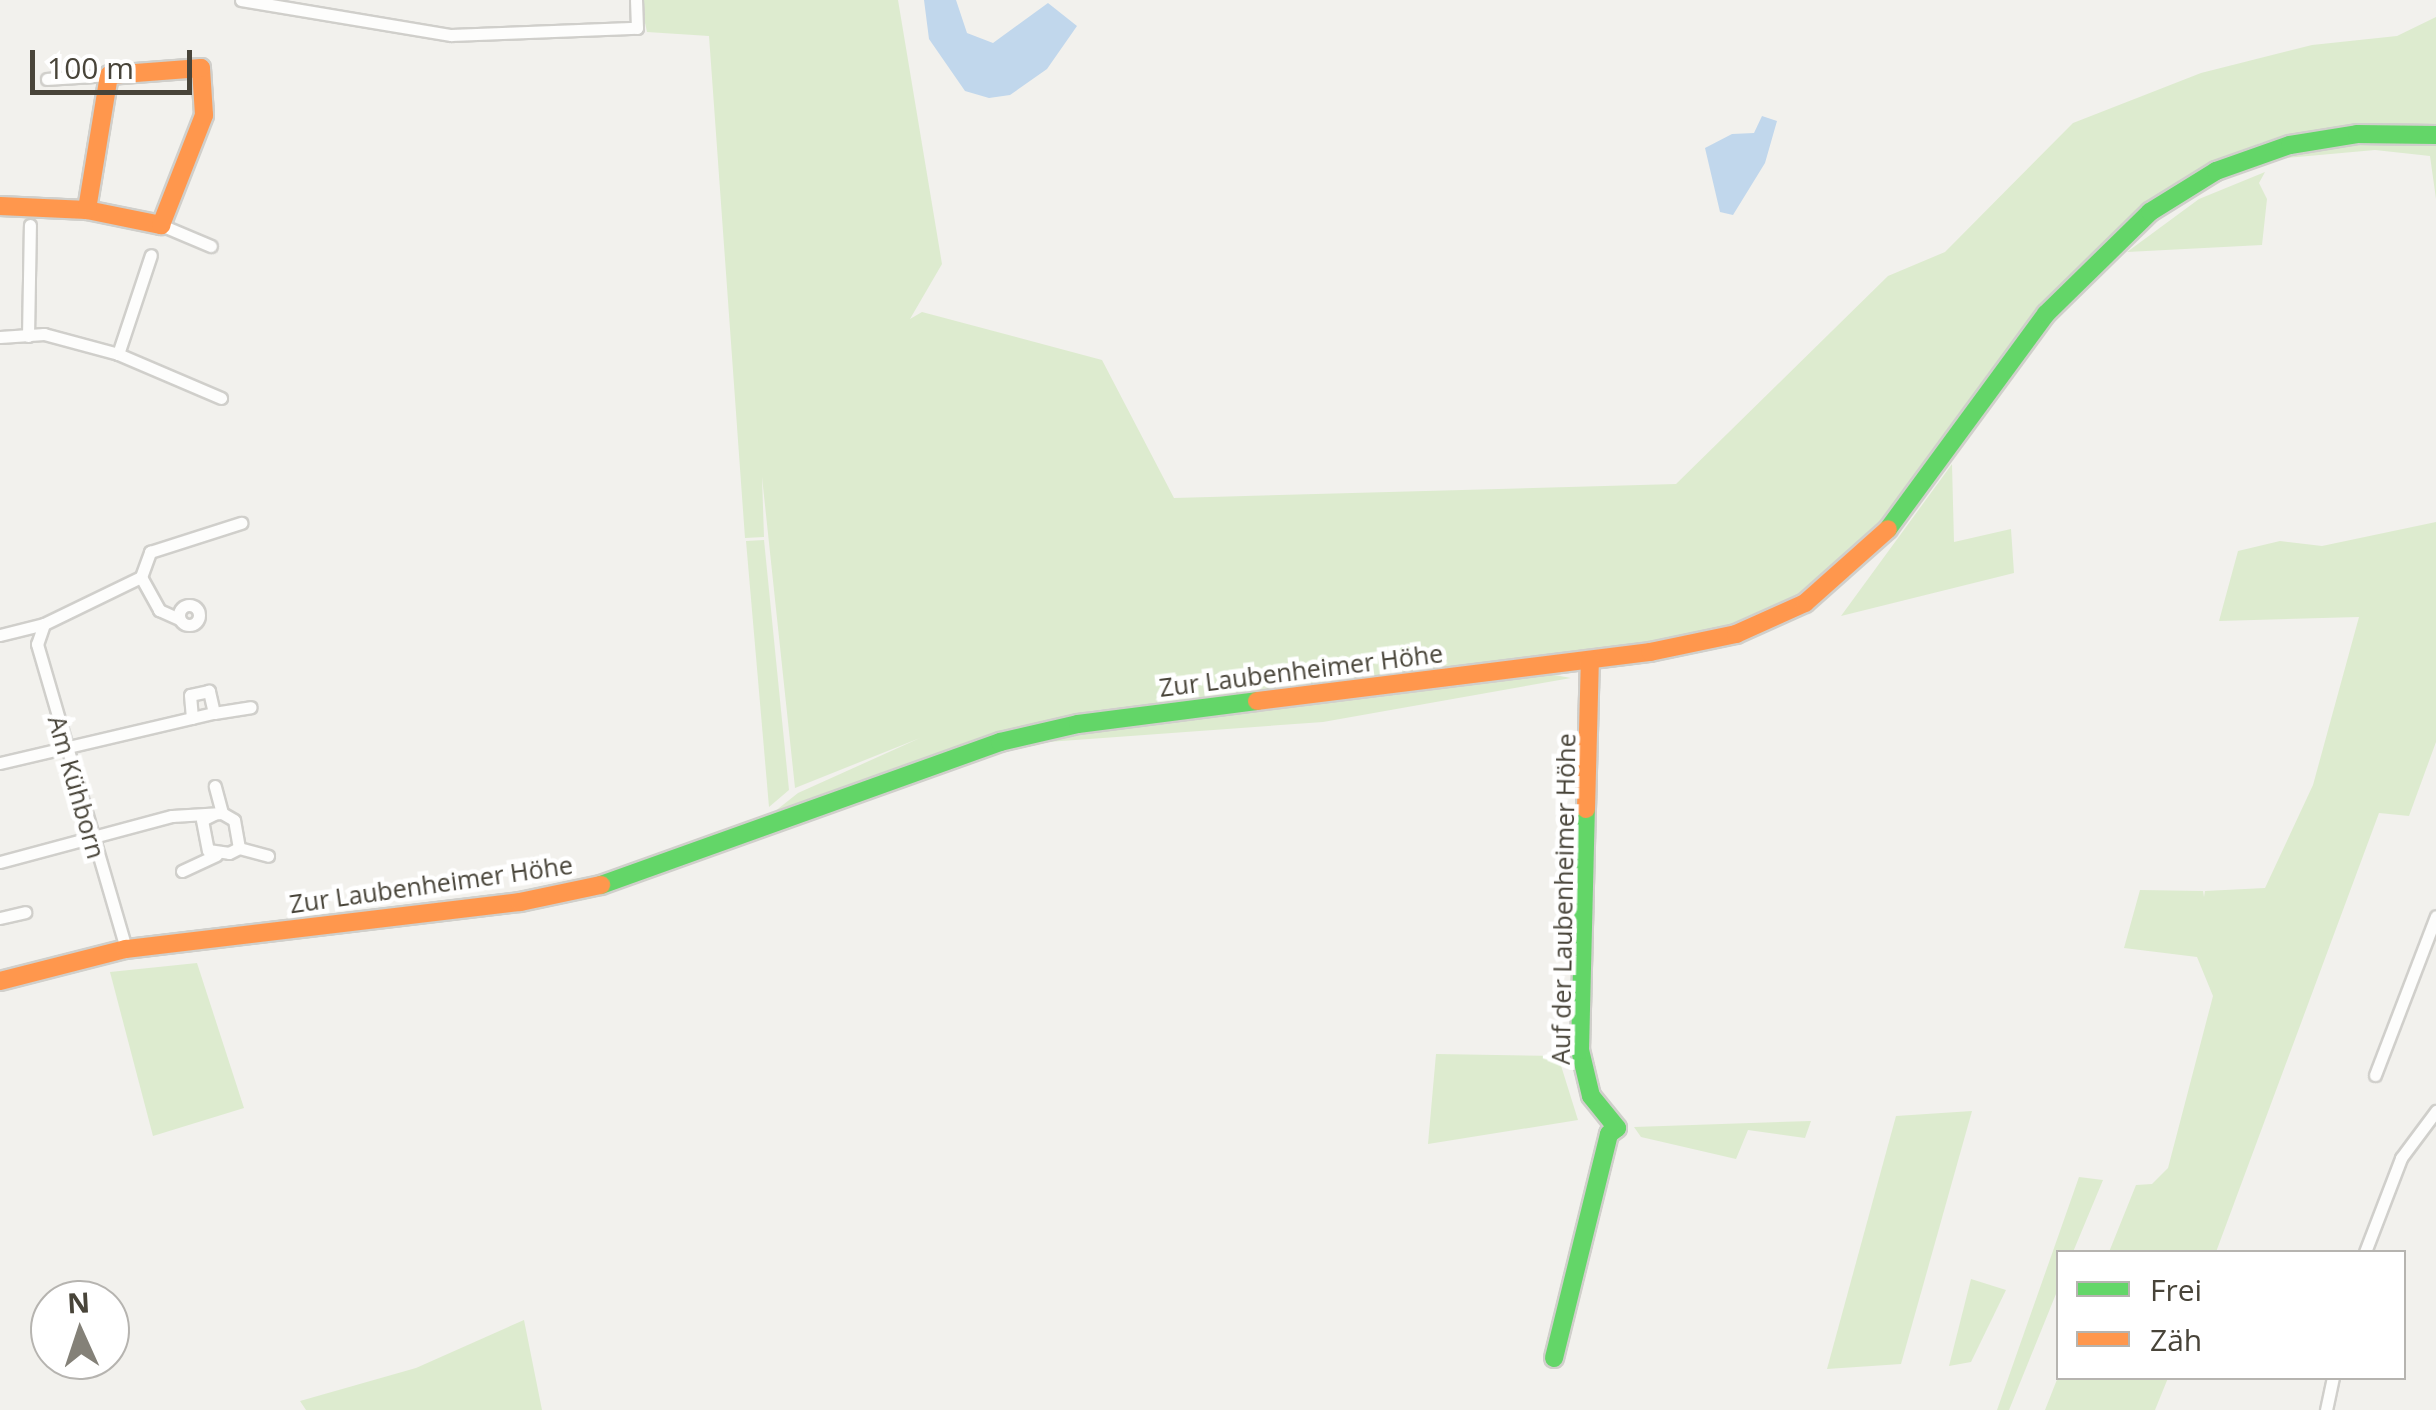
<!DOCTYPE html>
<meta charset="utf-8">
<style>
body{margin:0}
#map{position:relative;width:2436px;height:1410px;overflow:hidden;background:#f2f1ed;font-family:"Open Sans",sans-serif}
div>[style]{position:absolute}
[style*='--x']{left:calc(var(--x)*1px);top:calc(var(--y)*1px);width:calc(var(--w)*1px);rotate:calc(var(--a)*1deg)}
.green>*{inset:0;background:#ddebcf}
.water>*{inset:0;background:#c1d7ec}
.roads{filter:drop-shadow(2px 0 #d0cfcb) drop-shadow(-2px 0 #d0cfcb) drop-shadow(0 2px #d0cfcb) drop-shadow(0 -2px #d0cfcb)}
.street>*{height:11px;margin:-5.5px;padding:0 5.5px;transform-origin:5.5px;border-radius:5.5px;background:#fdfdfc}
.street>.ring{margin:-5.5px;padding:0;box-sizing:content-box;background:none;border:11px solid #fdfdfc;border-radius:50%}
.fast>*{height:18px;margin:-9px;padding:0 9px;transform-origin:9px;border-radius:9px;background:#63d668}
.slow>*{height:18px;margin:-9px;padding:0 9px;transform-origin:9px;border-radius:9px;background:#ff974d}
span{translate:-50% -50%;white-space:nowrap;text-align:center;line-height:1.15;-webkit-text-stroke:9px #fff;paint-order:stroke}
.street-label{font-size:25px;color:#484439}
.legend{position:absolute;left:2056px;top:1250px;width:350px;height:130px;box-sizing:border-box;background:#fff;border:2px solid #b6b4b0;margin:0;padding:12px 18px;list-style:none;font-size:30px;color:#484439}
.legend li{display:flex;align-items:center;gap:20px;height:50px}
.legend b{width:50px;border:2px solid #b6b4b0}
.north{position:absolute;left:30px;top:1280px;width:100px;height:100px;box-sizing:border-box;background:#fff;border:2px solid #b6b4b0;border-radius:50%;rotate:357deg;font-size:28px;font-weight:700;line-height:40px;text-align:center;color:#484439}
.north::after{content:'';display:block;margin:auto;width:35px;height:45px;background:#848178;clip-path:polygon(50% 0,100% 100%,50% 72%,0 100%)}
.scale{position:absolute;left:30px;top:50px;width:162px;height:45px;box-sizing:border-box;border:5px solid #484439;border-top:0;padding-left:12px;font-size:30px;line-height:35px;white-space:nowrap;color:#484439;-webkit-text-stroke:8px #fff;paint-order:stroke}
</style>
<div id="map">
<div class="green">
<i style="clip-path:polygon(640px 0,898px 0,942px 264px,910px 319px,922px 312px,1102px 360px,1174px 498px,1676px 484px,1888px 276px,1945px 252px,2073px 123px,2201px 73px,2312px 45px,2397px 36px,2436px 17px,2436px 124px,2349px 125px,2260px 143px,2144px 209px,2049px 302px,1865px 551px,1806px 593px,1738px 626px,1700px 638px,1090px 711px,962px 746px,776px 822px,774px 812px,798px 793px,920px 738px,795px 788px,762px 477px,764px 537px,745px 538px,709px 36px,647px 32px)"></i>
<i style="clip-path:polygon(2367px 138px,2436px 141px,2436px 199px,2430px 156px,2375px 150px,2276px 159px)"></i>
<i style="clip-path:polygon(2265px 172px,2259px 183px,2267px 199px,2262px 245px,2127px 252px,2199px 199px)"></i>
<i style="clip-path:polygon(1952px 464px,1954px 542px,2011px 529px,2014px 573px,1841px 616px)"></i>
<i style="clip-path:polygon(2436px 522px,2436px 742px,2409px 816px,2379px 813px,2216px 1252px,2109px 1252px,2136px 1185px,2152px 1184px,2168px 1168px,2213px 996px,2197px 957px,2124px 948px,2140px 890px,2203px 891px,2204px 897px,2205px 891px,2265px 888px,2313px 785px,2359px 617px,2219px 621px,2238px 551px,2280px 541px,2322px 546px)"></i>
<i style="clip-path:polygon(764px 540px,789px 790px,769px 807px,746px 541px)"></i>
<i style="clip-path:polygon(1549px 674px,1571px 678px,1323px 722px,1020px 744px,1139px 722px)"></i>
<i style="clip-path:polygon(197px 963px,244px 1108px,153px 1136px,110px 972px)"></i>
<i style="clip-path:polygon(1436px 1054px,1558px 1056px,1578px 1120px,1428px 1144px)"></i>
<i style="clip-path:polygon(1972px 1111px,1901px 1364px,1827px 1369px,1896px 1116px)"></i>
<i style="clip-path:polygon(1811px 1121px,1805px 1138px,1748px 1130px,1736px 1159px,1641px 1137px,1634px 1127px)"></i>
<i style="clip-path:polygon(2079px 1177px,2103px 1180px,2073px 1252px,2058px 1252px,2058px 1289px,2009px 1410px,1997px 1410px)"></i>
<i style="clip-path:polygon(1971px 1279px,2006px 1290px,1971px 1362px,1949px 1366px)"></i>
<i style="clip-path:polygon(524px 1320px,542px 1410px,306px 1410px,300px 1401px,416px 1368px)"></i>
<i style="clip-path:polygon(2058px 1377px,2058px 1378px,2168px 1378px,2155px 1410px,2045px 1410px)"></i>
</div>
<div class="water">
<i style="clip-path:polygon(924px 0,956px 0,967px 33px,993px 43px,1048px 3px,1077px 26px,1047px 69px,1010px 95px,989px 98px,965px 91px,929px 39px)"></i>
<i style="clip-path:polygon(1762px 116px,1777px 121px,1765px 163px,1733px 215px,1720px 212px,1705px 148px,1732px 134px,1754px 133px)"></i>
</div>
<div class="roads">
<div class="street">
<i style="--x:241;--y:0;--w:213;--a:9.5"></i>
<i style="--x:451;--y:35;--w:186;--a:-2.2"></i>
<i style="--x:637;--y:28;--w:28;--a:-92"></i>
<i style="--x:47;--y:79;--w:62;--a:-3.7"></i>
<i style="--x:161;--y:225;--w:54;--a:22.8"></i>
<i style="--x:28;--y:336;--w:111;--a:-89"></i>
<i style="--x:0;--y:337;--w:44;--a:-3.9"></i>
<i style="--x:44;--y:334;--w:77;--a:15.1"></i>
<i style="--x:118;--y:354;--w:112;--a:23.1"></i>
<i style="--x:118;--y:354;--w:104;--a:-71.6"></i>
<i style="--x:141;--y:577;--w:27;--a:-70"></i>
<i style="--x:150;--y:552;--w:96;--a:-17.7"></i>
<i class="ring" style="left:179px;top:605px;width:9px;height:9px"></i>
<i style="--x:44;--y:624;--w:21;--a:109"></i>
<i style="--x:37;--y:644;--w:318;--a:73.7"></i>
<i style="--x:0;--y:635;--w:45;--a:-14"></i>
<i style="--x:44;--y:624;--w:108;--a:-25.9"></i>
<i style="--x:141;--y:577;--w:38;--a:61"></i>
<i style="--x:159;--y:610;--w:22;--a:24"></i>
<i style="--x:214;--y:713;--w:37;--a:-9"></i>
<i style="--x:0;--y:763;--w:220;--a:-13.2"></i>
<i style="--x:214;--y:713;--w:23;--a:-103"></i>
<i style="--x:209;--y:691;--w:19;--a:168"></i>
<i style="--x:190;--y:695;--w:23;--a:85"></i>
<i style="--x:214;--y:814;--w:13;--a:153"></i>
<i style="--x:202;--y:820;--w:31;--a:79"></i>
<i style="--x:208;--y:850;--w:21;--a:8"></i>
<i style="--x:229;--y:853;--w:11;--a:-27"></i>
<i style="--x:239;--y:848;--w:28;--a:-100"></i>
<i style="--x:234;--y:820;--w:14;--a:-150"></i>
<i style="--x:239;--y:848;--w:30;--a:15"></i>
<i style="--x:0;--y:862;--w:178;--a:-15"></i>
<i style="--x:172;--y:816;--w:50;--a:-3.4"></i>
<i style="--x:222;--y:813;--w:28;--a:-105"></i>
<i style="--x:182;--y:871;--w:38;--a:-25"></i>
<i style="--x:0;--y:918;--w:26;--a:-13"></i>
<i style="--x:2375;--y:1075;--w:170;--a:-69"></i>
<i style="--x:2365;--y:1252;--w:101;--a:-69"></i>
<i style="--x:2401;--y:1158;--w:59;--a:-53.3"></i>
<i style="--x:2326;--y:1410;--w:33;--a:-78"></i>
</div>
<div class="fast">
<i style="--x:1888;--y:529;--w:267;--a:-53.7"></i>
<i style="--x:2046;--y:314;--w:146;--a:-44.4"></i>
<i style="--x:2150;--y:212;--w:78;--a:-31.8"></i>
<i style="--x:2216;--y:171;--w:78;--a:-19.4"></i>
<i style="--x:2290;--y:145;--w:68;--a:-9.3"></i>
<i style="--x:2357;--y:134;--w:79;--a:0.7"></i>
<i style="--x:601;--y:885;--w:424;--a:-19.7"></i>
<i style="--x:1000;--y:742;--w:80;--a:-13"></i>
<i style="--x:1078;--y:724;--w:180;--a:-7.3"></i>
<i style="--x:1554;--y:1358;--w:231;--a:-76.2"></i>
<i style="--x:1609;--y:1134;--w:10;--a:-37"></i>
<i style="--x:1617;--y:1128;--w:41;--a:-129.1"></i>
<i style="--x:1591;--y:1096;--w:47;--a:-103.4"></i>
<i style="--x:1580;--y:1050;--w:241;--a:-88.6"></i>
</div>
<div class="slow">
<i style="--x:0;--y:206;--w:87;--a:2.6"></i>
<i style="--x:87;--y:210;--w:76;--a:11.5"></i>
<i style="--x:161;--y:225;--w:118;--a:-68.6"></i>
<i style="--x:204;--y:115;--w:47;--a:-93.7"></i>
<i style="--x:201;--y:68;--w:92;--a:175.6"></i>
<i style="--x:109;--y:75;--w:137;--a:99.3"></i>
<i style="--x:1257;--y:701;--w:396;--a:-7.1"></i>
<i style="--x:1650;--y:652;--w:88;--a:-11.8"></i>
<i style="--x:1736;--y:634;--w:76;--a:-24.2"></i>
<i style="--x:1805;--y:603;--w:111;--a:-41.7"></i>
<i style="--x:1586;--y:809;--w:149;--a:-88.5"></i>
<i style="--x:0;--y:981;--w:130;--a:-14.3"></i>
<i style="--x:126;--y:949;--w:397;--a:-6.8"></i>
<i style="--x:520;--y:902;--w:83;--a:-11.9"></i>
</div>
</div>
<div class="street-label">
<span style="left:1301px;top:670px;rotate:-7deg">Zur Laubenheimer Höhe</span>
<span style="left:77px;top:787px;rotate:74deg">Am Kühborn</span>
<span style="left:431px;top:884px;rotate:-8deg">Zur Laubenheimer Höhe</span>
<span style="left:1563px;top:899px;rotate:-89deg">Auf der Laubenheimer Höhe</span>
</div>
<ul class="legend">
<li><b style="height:12px;background:#63d668"></b>Frei</li>
<li><b style="height:12px;background:#ff974d"></b>Zäh</li>
</ul>
<div class="north">N</div>
<div class="scale">100 m</div>
</div>
